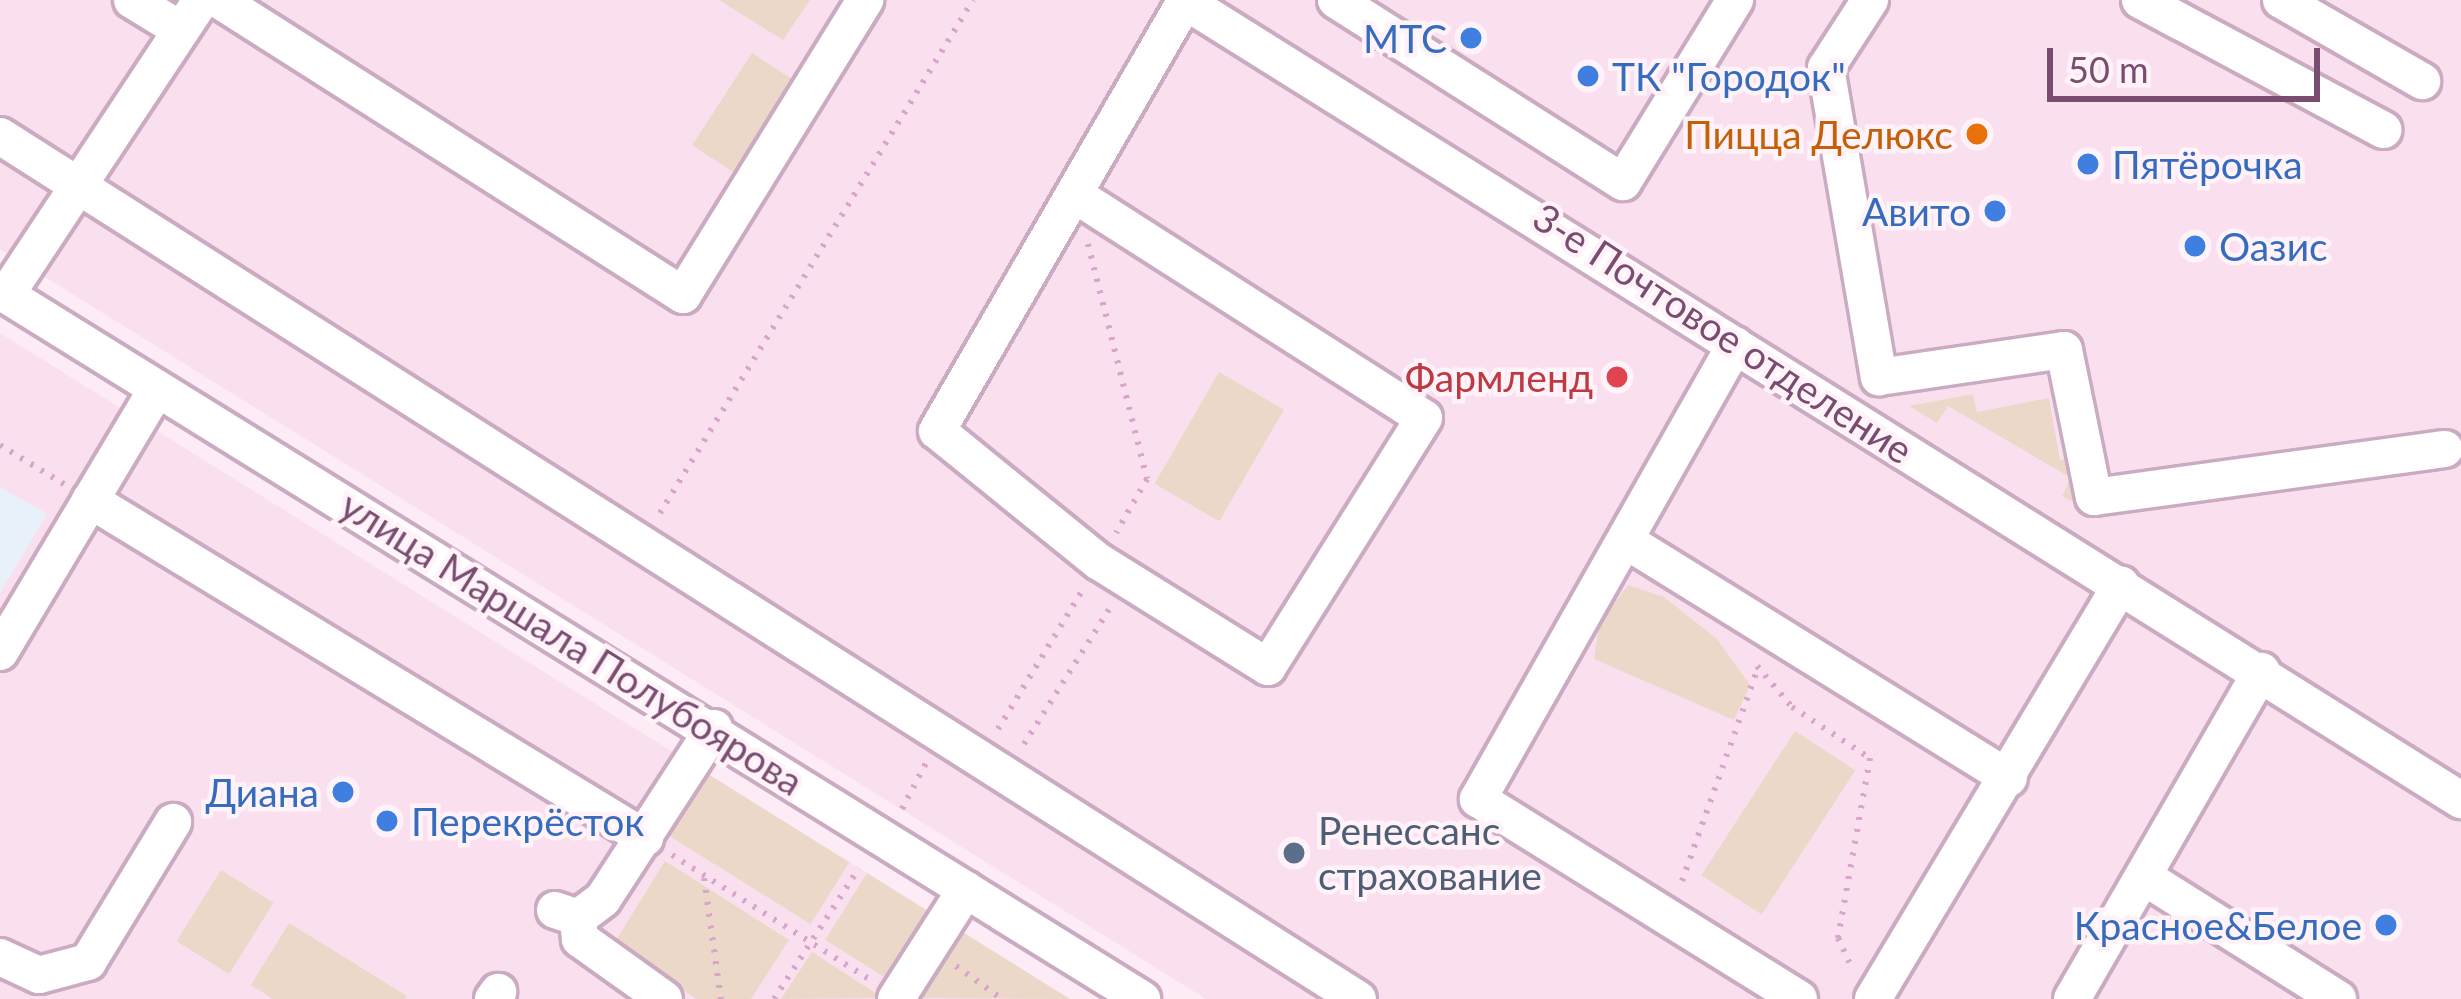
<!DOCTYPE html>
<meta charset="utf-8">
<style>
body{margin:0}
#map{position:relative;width:2461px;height:999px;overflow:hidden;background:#fdecf5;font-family:Lato,sans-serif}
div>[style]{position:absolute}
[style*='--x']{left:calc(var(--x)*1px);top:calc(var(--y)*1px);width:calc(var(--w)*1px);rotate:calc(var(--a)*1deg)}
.residential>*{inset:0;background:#fae0ef}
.education>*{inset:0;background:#e8f1fa}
.green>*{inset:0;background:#ebd8c9;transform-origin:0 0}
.path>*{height:6px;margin-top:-3px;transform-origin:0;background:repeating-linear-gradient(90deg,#d8a5cc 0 3px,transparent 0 12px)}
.roads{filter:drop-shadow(3px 0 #cbabc2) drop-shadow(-3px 0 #cbabc2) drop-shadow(0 3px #cbabc2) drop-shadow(0 -3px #cbabc2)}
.minor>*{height:36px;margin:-18px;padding:0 18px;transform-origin:18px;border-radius:18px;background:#fff}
.dots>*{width:33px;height:33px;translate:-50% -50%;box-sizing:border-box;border:6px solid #fff2f9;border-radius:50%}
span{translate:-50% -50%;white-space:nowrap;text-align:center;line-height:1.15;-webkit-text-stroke:9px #fff2f9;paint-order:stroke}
.shop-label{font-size:39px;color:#366cbe}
.right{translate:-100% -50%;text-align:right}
.left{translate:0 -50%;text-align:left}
.food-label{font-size:39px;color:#c56008}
.street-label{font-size:39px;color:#794d70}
.health-label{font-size:39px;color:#be3a42}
.service-label{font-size:39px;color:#4e5e75}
.scale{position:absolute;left:2047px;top:48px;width:273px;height:54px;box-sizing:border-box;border:6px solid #794d70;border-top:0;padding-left:15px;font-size:36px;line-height:42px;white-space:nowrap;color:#794d70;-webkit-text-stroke:9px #fff2f9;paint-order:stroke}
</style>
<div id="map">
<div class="residential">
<i style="clip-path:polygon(0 0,2461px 0,2461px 999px,1206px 999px,0 249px)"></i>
<i style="clip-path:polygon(0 333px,867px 873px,1070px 999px,0 999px)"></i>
</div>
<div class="education">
<i style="clip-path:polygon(0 487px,47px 514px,0 593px)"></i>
</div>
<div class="green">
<i style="clip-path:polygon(719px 0,810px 0,783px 40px)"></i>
<i style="left:752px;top:53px;width:49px;height:110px;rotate:33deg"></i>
<i style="left:1219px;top:372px;width:75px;height:129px;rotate:30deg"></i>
<i style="clip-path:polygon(1973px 394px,1977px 412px,2049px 398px,2060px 460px,2078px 457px,2075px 503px,2062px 496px,2071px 478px,1948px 406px,1937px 423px,1909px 406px)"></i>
<i style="clip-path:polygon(1628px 585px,1664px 597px,1717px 639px,1750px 685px,1734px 720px,1594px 659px,1599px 624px)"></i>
<i style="left:1795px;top:731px;width:72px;height:172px;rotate:33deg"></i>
<i style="left:700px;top:769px;width:176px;height:73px;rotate:32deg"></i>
<i style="clip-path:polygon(665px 861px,789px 940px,751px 999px,697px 999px,613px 945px)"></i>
<i style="left:221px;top:870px;width:62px;height:84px;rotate:32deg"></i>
<i style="left:867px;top:873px;width:81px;height:79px;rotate:32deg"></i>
<i style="clip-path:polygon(289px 923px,407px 996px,405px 999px,273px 999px,251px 985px)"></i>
<i style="clip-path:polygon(964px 933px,1070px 999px,919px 998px)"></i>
<i style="clip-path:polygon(812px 952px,883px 998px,781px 999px)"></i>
</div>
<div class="path">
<i style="--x:1088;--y:244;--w:242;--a:75.9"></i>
<i style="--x:1147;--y:479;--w:62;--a:119.9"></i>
<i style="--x:0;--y:445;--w:75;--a:31.4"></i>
<i style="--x:660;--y:513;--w:601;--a:-58.61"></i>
<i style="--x:1757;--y:666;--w:54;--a:49.5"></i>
<i style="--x:1792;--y:707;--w:93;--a:33.2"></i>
<i style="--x:1870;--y:758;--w:183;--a:100.1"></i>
<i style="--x:1838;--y:938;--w:33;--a:65"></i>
<i style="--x:998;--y:729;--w:162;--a:-58.7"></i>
<i style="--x:1024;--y:744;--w:161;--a:-57.7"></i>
<i style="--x:902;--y:809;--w:52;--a:-62.4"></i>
<i style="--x:672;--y:855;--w:233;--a:32.2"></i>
<i style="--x:704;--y:878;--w:122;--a:82"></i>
<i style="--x:1682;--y:881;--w:227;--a:-70.4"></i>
<i style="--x:956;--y:966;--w:57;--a:35.7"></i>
<i style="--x:774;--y:999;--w:156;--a:-57"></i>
</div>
<div class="roads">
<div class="minor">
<i style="--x:132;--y:0;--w:57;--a:31.5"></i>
<i style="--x:219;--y:0;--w:550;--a:32.45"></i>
<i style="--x:683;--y:295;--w:347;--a:-58.3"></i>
<i style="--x:1183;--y:0;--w:1508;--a:32.05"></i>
<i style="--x:1336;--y:0;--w:340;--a:32.4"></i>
<i style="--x:1623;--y:182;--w:214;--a:-58.4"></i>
<i style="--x:1870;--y:0;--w:81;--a:122.9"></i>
<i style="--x:1826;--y:68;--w:314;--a:80.3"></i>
<i style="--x:1879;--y:377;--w:187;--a:-8.3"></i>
<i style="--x:2064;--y:350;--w:150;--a:78.5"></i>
<i style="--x:2094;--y:497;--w:354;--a:-7.8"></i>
<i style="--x:2140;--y:0;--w:276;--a:28.1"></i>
<i style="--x:2281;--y:0;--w:163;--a:29.9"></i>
<i style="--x:0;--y:136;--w:1609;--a:32.44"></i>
<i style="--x:1080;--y:198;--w:408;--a:32.6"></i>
<i style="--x:1424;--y:418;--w:294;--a:122.1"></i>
<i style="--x:1268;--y:667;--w:199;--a:-148.1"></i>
<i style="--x:1099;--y:562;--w:208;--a:-141"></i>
<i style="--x:937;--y:431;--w:496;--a:-60"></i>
<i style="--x:0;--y:291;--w:1344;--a:31.8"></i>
<i style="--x:6;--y:295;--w:354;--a:-56.5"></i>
<i style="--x:1735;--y:345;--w:522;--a:119.51"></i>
<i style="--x:1478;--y:799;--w:378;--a:31.9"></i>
<i style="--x:90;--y:500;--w:650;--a:31.34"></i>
<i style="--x:1628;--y:542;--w:448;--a:31.8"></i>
<i style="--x:0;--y:652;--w:306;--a:-59.2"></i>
<i style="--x:2146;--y:878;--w:227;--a:32.2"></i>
<i style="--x:555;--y:910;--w:24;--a:19"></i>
<i style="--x:578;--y:918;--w:31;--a:-37"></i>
<i style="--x:603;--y:899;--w:204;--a:-57"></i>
<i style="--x:578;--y:918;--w:21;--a:85"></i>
<i style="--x:580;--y:939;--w:103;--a:35.5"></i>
<i style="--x:0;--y:957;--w:43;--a:24.8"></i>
<i style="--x:39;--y:975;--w:51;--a:-14.9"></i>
<i style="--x:88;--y:962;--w:164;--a:-58.7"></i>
<i style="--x:493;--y:999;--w:9;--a:-54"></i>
<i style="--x:896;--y:999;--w:130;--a:-57.5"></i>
<i style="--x:1873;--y:999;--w:483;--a:-59.1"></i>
<i style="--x:2072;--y:999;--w:379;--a:-60"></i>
</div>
</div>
<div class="dots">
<i style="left:1471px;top:38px;background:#3f7fe0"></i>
<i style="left:1588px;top:76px;background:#3f7fe0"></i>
<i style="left:1977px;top:134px;background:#e8710a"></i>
<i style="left:2088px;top:164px;background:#3f7fe0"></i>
<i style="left:1995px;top:211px;background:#3f7fe0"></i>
<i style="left:2195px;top:246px;background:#3f7fe0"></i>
<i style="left:1617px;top:377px;background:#e0444e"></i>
<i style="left:343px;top:792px;background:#3f7fe0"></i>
<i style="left:387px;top:821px;background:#3f7fe0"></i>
<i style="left:1294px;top:853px;background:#5c6f8a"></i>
<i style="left:2386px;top:925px;background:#3f7fe0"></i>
</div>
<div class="shop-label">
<span class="right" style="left:1447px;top:38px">МТС</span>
<span class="left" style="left:1612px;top:76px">ТК "Городок"</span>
<span class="left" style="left:2112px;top:164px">Пятёрочка</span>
<span class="right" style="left:1971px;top:211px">Авито</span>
<span class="left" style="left:2219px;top:246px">Оазис</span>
<span class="right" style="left:319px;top:792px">Диана</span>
<span class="left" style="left:411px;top:821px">Перекрёсток</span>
<span class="right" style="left:2362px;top:925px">Красное&amp;Белое</span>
</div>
<div class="food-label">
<span class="right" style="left:1953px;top:134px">Пицца Делюкс</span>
</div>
<div class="street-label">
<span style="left:1723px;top:333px;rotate:33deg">3-е Почтовое отделение</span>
<span style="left:572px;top:643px;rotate:32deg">улица Маршала Полубоярова</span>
</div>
<div class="health-label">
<span class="right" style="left:1593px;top:377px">Фармленд</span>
</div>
<div class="service-label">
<span class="left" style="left:1318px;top:853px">Ренессанс<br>страхование</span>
</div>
<div class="scale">50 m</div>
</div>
